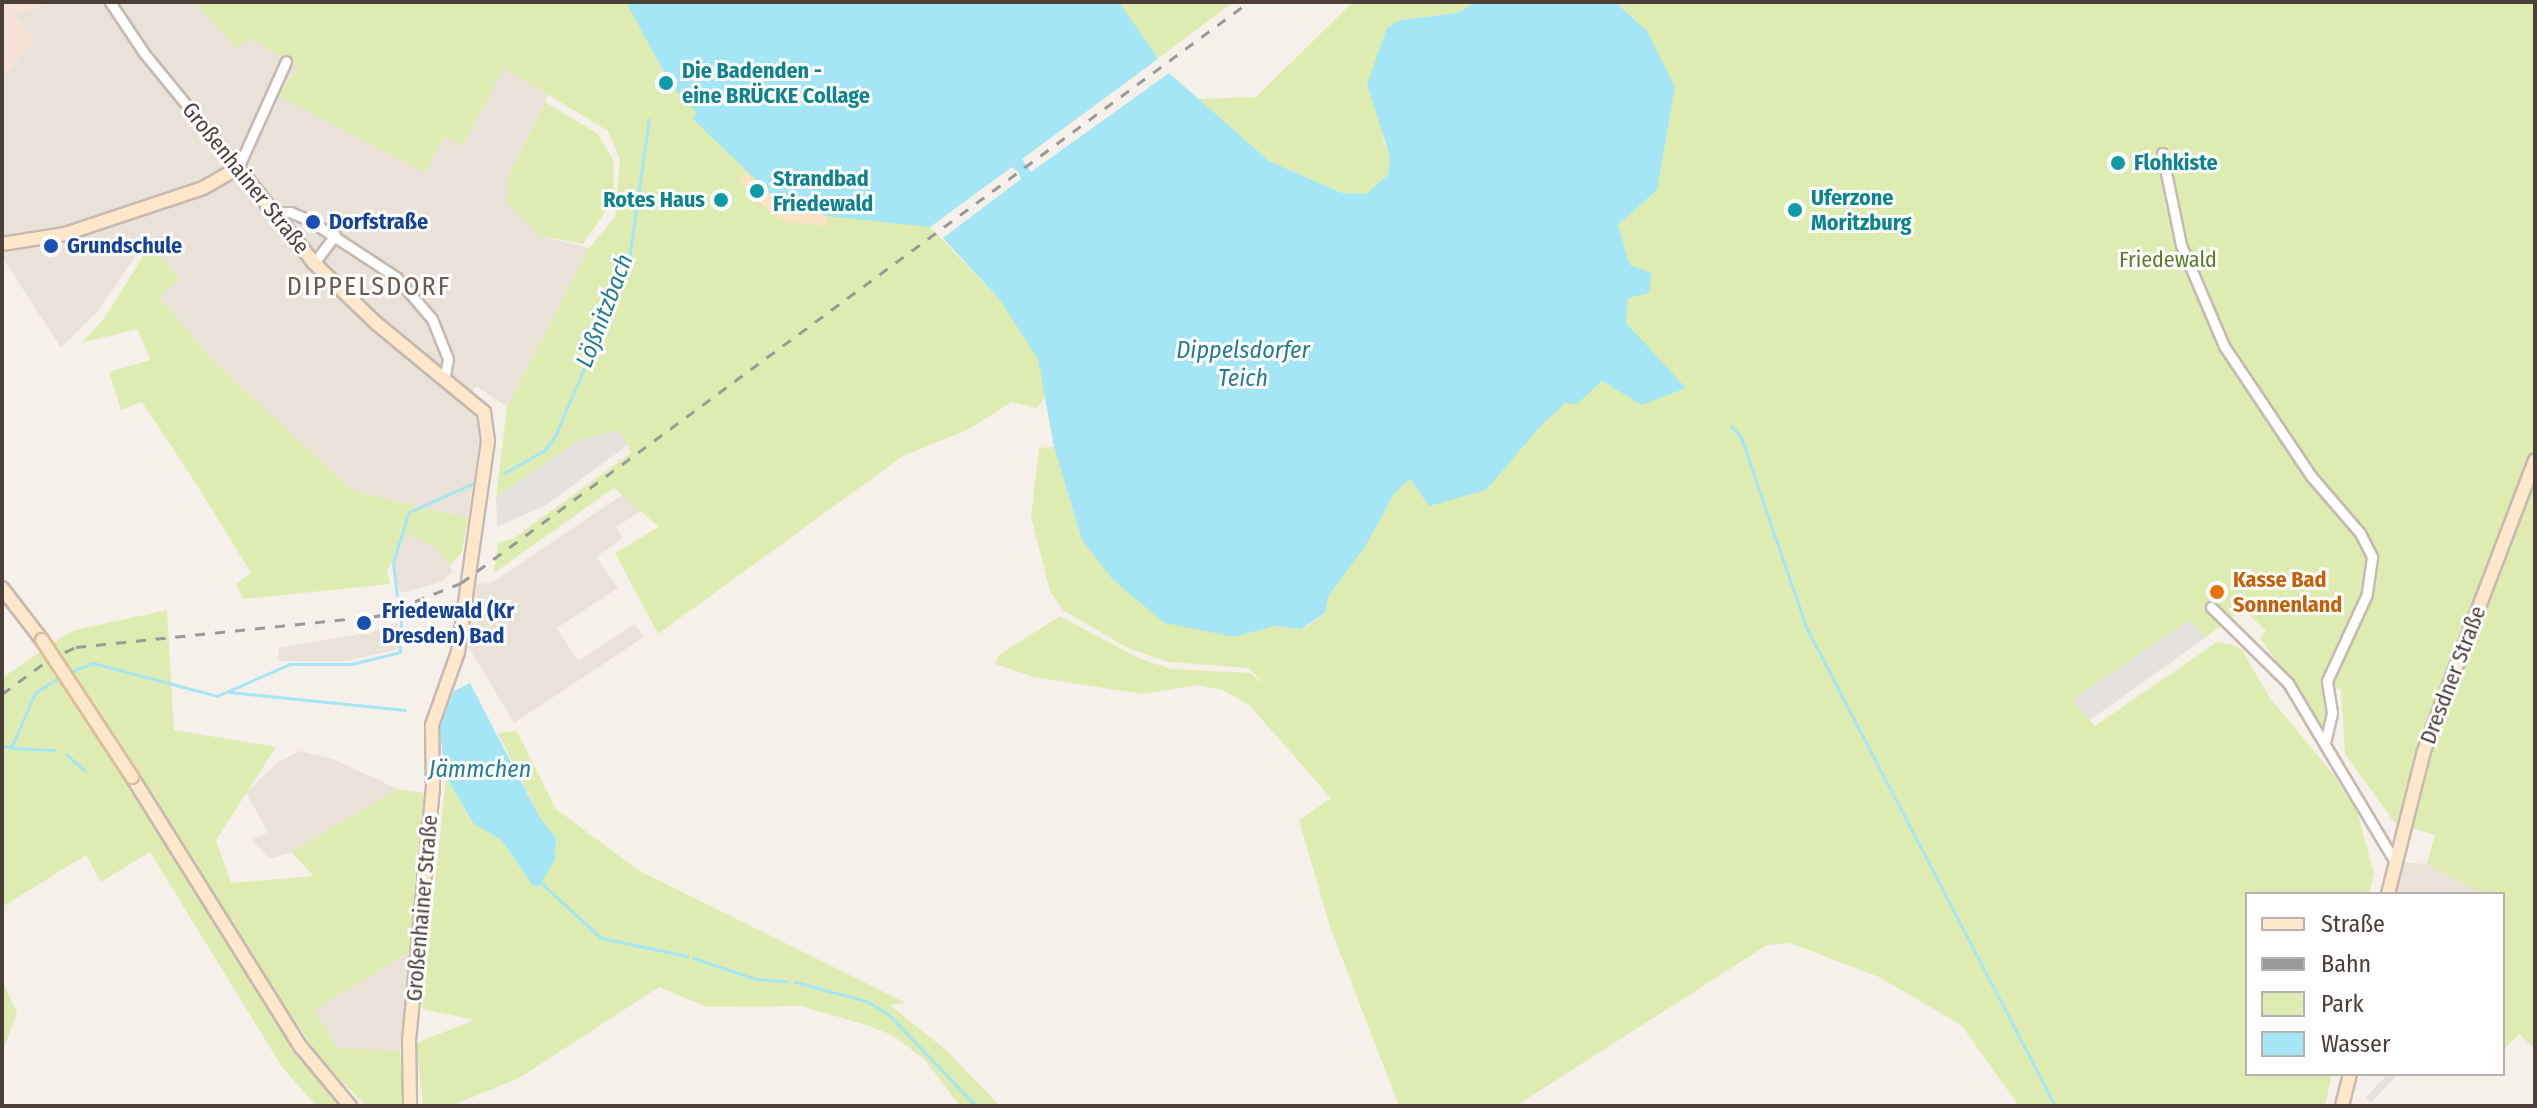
<!DOCTYPE html>
<meta charset="utf-8">
<style>
body{margin:0}
#map{position:relative;width:2537px;height:1108px;overflow:hidden;background:#f6f0eb;font-family:"Fira Sans Condensed",sans-serif}
div>[style]{position:absolute}
[style*='--x']{left:calc(var(--x)*1px);top:calc(var(--y)*1px);width:calc(var(--w)*1px);rotate:calc(var(--a)*1deg)}
.residential>*{inset:0;background:#eae1d8}
.commercial>*{inset:0;background:#f8e2d5}
.green>*{inset:0;background:#deecb1}
.sand>*{inset:0;background:#fbe4c5}
.parking>*{inset:0;background:#e5e1df}
.water>*{inset:0;background:#a4e6f5}
.stream>*{height:3px;margin:-1.5px;padding:0 1.5px;transform-origin:1.5px;border-radius:1.5px;background:#a4e6f5}
.roads{filter:drop-shadow(2px 0 #c6b9af) drop-shadow(-2px 0 #c6b9af) drop-shadow(0 2px #c6b9af) drop-shadow(0 -2px #c6b9af)}
.street>*{height:9px;margin:-4.5px;padding:0 4.5px;transform-origin:4.5px;border-radius:4.5px;background:#fff}
.secondary>*{height:12px;margin:-6px;padding:0 6px;transform-origin:6px;border-radius:6px;background:#ffe7cc}
.rail>*{height:3px;margin-top:-1.5px;transform-origin:0;background:repeating-linear-gradient(90deg,#999 0 10px,transparent 0 20px)}
.bridges{filter:drop-shadow(2px 0 #dcbc9a) drop-shadow(-2px 0 #dcbc9a) drop-shadow(0 2px #dcbc9a) drop-shadow(0 -2px #dcbc9a)}
.secondary-bridge>*{height:12px;margin:-6px;padding:0 6px;transform-origin:6px;border-radius:6px;background:#ffe7cc}
.dots>*{width:22px;height:22px;translate:-50% -50%;box-sizing:border-box;border:4px solid #fff;border-radius:50%}
span{translate:-50% -50%;white-space:nowrap;text-align:center;line-height:1.15;-webkit-text-stroke:6px #fff;paint-order:stroke}
.culture-label{font-size:22px;color:#0d838f;font-weight:700}
.left{translate:0 -50%;text-align:left}
.right{translate:-100% -50%;text-align:right}
.street-label{font-size:22px;color:#4b3f38}
.transit-label{font-size:22px;color:#164399;font-weight:700}
.park-label{font-size:22px;color:#597c25}
.food-label{font-size:22px;color:#c56008;font-weight:700}
.water-label{font-size:24px;color:#227c94;font-style:italic}
.quarter-label{font-size:26px;color:#6f5a4e;letter-spacing:2px}
.frame{position:absolute;inset:0;border:4px solid #4b3f38;pointer-events:none}
.legend{position:absolute;left:2245px;top:892px;width:260px;height:184px;box-sizing:border-box;background:#fff;border:2px solid #b7b2af;margin:0;padding:10px 14px;list-style:none;font-size:24px;color:#4b3f38}
.legend li{display:flex;align-items:center;gap:16px;height:40px}
.legend b{width:40px;border:2px solid #b7b2af}
</style>
<div id="map">
<div class="residential">
<i style="clip-path:polygon(57px 2px,195px 2px,237px 48px,249px 38px,298px 66px,280px 96px,444px 136px,462px 146px,504px 67px,548px 95px,510px 172px,540px 236px,589px 248px,507px 407px,476px 386px,465px 402px,481px 428px,468px 518px,353px 491px,212px 360px,159px 296px,180px 279px,146px 241px,97px 312px,61px 348px,2px 257px,2px 69px,6px 73px,13px 15px)"></i>
<i style="clip-path:polygon(622px 495px,641px 511px,616px 527px,623px 538px,596px 557px,618px 588px,557px 628px,578px 661px,634px 624px,644px 637px,514px 723px,465px 641px,475px 585px,493px 582px)"></i>
<i style="clip-path:polygon(408px 534px,437px 548px,453px 571px,441px 582px,401px 593px,392px 563px)"></i>
<i style="clip-path:polygon(397px 622px,399px 649px,346px 661px,279px 661px,278px 648px,377px 631px)"></i>
<i style="clip-path:polygon(299px 751px,333px 759px,398px 789px,291px 852px,270px 859px,252px 840px,268px 832px,246px 793px,277px 763px)"></i>
<i style="clip-path:polygon(2395px 862px,2427px 864px,2483px 894px,2388px 894px)"></i>
<i style="clip-path:polygon(411px 951px,400px 1051px,337px 1048px,314px 1010px)"></i>
</div>
<div class="commercial">
<i style="clip-path:polygon(2px 2px,57px 2px,14px 15px,36px 40px,6px 73px,2px 69px)"></i>
</div>
<div class="green">
<i style="clip-path:polygon(195px 2px,1234px 2px,930px 227px,999px 299px,1038px 359px,1047px 394px,1037px 408px,1012px 402px,967px 430px,903px 456px,658px 634px,615px 553px,659px 527px,614px 488px,494px 573px,498px 543px,514px 538px,631px 453px,626px 442px,580px 440px,496px 497px,507px 407px,589px 248px,615px 217px,620px 160px,608px 131px,504px 68px,462px 146px,444px 136px,425px 173px,279px 96px,298px 66px,249px 38px,237px 49px)"></i>
<i style="clip-path:polygon(1353px 2px,1477px 2px,1457px 13px,1400px 20px,1383px 139px,1390px 157px,1388px 175px,1367px 194px,1342px 193px,1269px 161px,1198px 99px,1256px 97px)"></i>
<i style="clip-path:polygon(1615px 2px,2535px 2px,2535px 1049px,2519px 1034px,2503px 1051px,2503px 894px,2483px 894px,2427px 864px,2435px 835px,2395px 823px,2345px 754px,2341px 688px,2325px 690px,2328px 712px,2322px 726px,2260px 638px,2266px 631px,2243px 609px,2205px 638px,2189px 620px,2073px 700px,2095px 726px,2217px 642px,2231px 644px,2242px 650px,2270px 698px,2333px 774px,2357px 812px,2374px 873px,2369px 894px,2247px 894px,2247px 1074px,2332px 1074px,2325px 1106px,2019px 1106px,1961px 1025px,1879px 977px,1790px 943px,1767px 945px,1516px 1106px,1399px 1106px,1330px 927px,1299px 820px,1331px 798px,1249px 705px,1223px 690px,1197px 685px,1142px 694px,1034px 677px,995px 664px,999px 655px,1060px 616px,1138px 658px,1171px 669px,1250px 673px,1268px 687px,1248px 668px,1168px 662px,1128px 648px,1063px 610px,1050px 591px,1031px 517px,1039px 448px,1054px 447px,1082px 540px,1235px 637px,1274px 626px,1302px 629px,1325px 614px,1329px 595px,1365px 547px,1394px 494px,1411px 478px,1418px 484px,1570px 374px,1686px 389px,1626px 324px,1630px 265px,1618px 225px,1657px 190px,1647px 31px)"></i>
<i style="clip-path:polygon(545px 102px,598px 134px,613px 160px,614px 199px,583px 244px,540px 236px,507px 203px,510px 172px)"></i>
<i style="clip-path:polygon(150px 245px,180px 279px,159px 296px,212px 360px,353px 491px,468px 518px,462px 552px,450px 566px,437px 548px,408px 534px,387px 571px,390px 584px,243px 599px,236px 584px,251px 573px,195px 482px,142px 402px,121px 410px,109px 372px,150px 360px,138px 329px,81px 343px,103px 320px)"></i>
<i style="clip-path:polygon(167px 610px,174px 730px,276px 747px,216px 840px,231px 883px,314px 876px,291px 852px,398px 789px,426px 793px,411px 951px,314px 1010px,337px 1048px,400px 1051px,403px 1106px,366px 1106px,322px 1061px,217px 905px,203px 876px,179px 865px,273px 1016px,344px 1106px,316px 1106px,282px 1067px,150px 852px,101px 882px,86px 855px,2px 907px,2px 678px,71px 631px)"></i>
<i style="clip-path:polygon(517px 731px,556px 809px,638px 870px,906px 1003px,890px 1005px,947px 1051px,1000px 1106px,960px 1106px,924px 1059px,892px 1035px,866px 1025px,801px 1006px,707px 1007px,659px 987px,519px 1078px,451px 1106px,423px 1106px,416px 1043px,475px 1020px,422px 1009px,446px 777px,472px 822px,502px 841px,533px 886px,539px 886px,555px 860px,556px 838px,540px 818px,498px 733px)"></i>
<i style="clip-path:polygon(2px 980px,17px 1013px,2px 1053px)"></i>
</div>
<div class="sand">
<i style="clip-path:polygon(745px 173px,780px 203px,827px 216px,827px 226px,788px 222px,771px 214px,737px 179px)"></i>
</div>
<div class="parking">
<i style="clip-path:polygon(618px 430px,628px 445px,546px 505px,497px 527px,496px 497px,580px 440px)"></i>
<i style="clip-path:polygon(2189px 620px,2205px 638px,2090px 720px,2072px 700px)"></i>
<i style="clip-path:polygon(2388px 1074px,2398px 1074px,2371px 1103px,2366px 1097px)"></i>
</div>
<div class="water">
<i style="clip-path:polygon(626px 2px,1119px 2px,1158px 59px,1022px 159px,1031px 172px,1169px 73px,1269px 161px,1342px 193px,1366px 194px,1388px 175px,1390px 157px,1367px 84px,1387px 28px,1400px 20px,1457px 13px,1477px 2px,1615px 2px,1647px 31px,1675px 87px,1657px 190px,1618px 225px,1630px 265px,1652px 273px,1649px 293px,1628px 298px,1626px 323px,1686px 388px,1642px 405px,1602px 381px,1577px 404px,1565px 403px,1539px 428px,1486px 490px,1429px 506px,1410px 479px,1394px 494px,1365px 547px,1329px 595px,1325px 613px,1301px 629px,1274px 626px,1235px 637px,1165px 623px,1113px 580px,1082px 540px,1054px 447px,1038px 359px,999px 299px,943px 238px,1021px 179px,1018px 172px,1012px 167px,930px 227px,827px 216px,780px 203px,692px 118px,697px 113px,671px 85px)"></i>
<i style="clip-path:polygon(470px 683px,540px 818px,556px 838px,555px 860px,539px 886px,533px 886px,502px 841px,473px 823px,446px 777px,439px 728px,454px 691px)"></i>
</div>
<div class="stream">
<i style="--x:1731;--y:426;--w:13;--a:45"></i>
<i style="--x:1740;--y:435;--w:203;--a:71"></i>
<i style="--x:1806;--y:627;--w:540;--a:62.53"></i>
<i style="--x:504;--y:473;--w:47;--a:-29.3"></i>
<i style="--x:545;--y:450;--w:17;--a:-54"></i>
<i style="--x:555;--y:436;--w:185;--a:-66.8"></i>
<i style="--x:628;--y:266;--w:148;--a:-81.9"></i>
<i style="--x:397;--y:595;--w:33;--a:-97"></i>
<i style="--x:393;--y:562;--w:52;--a:-72.3"></i>
<i style="--x:409;--y:512;--w:69;--a:-24"></i>
<i style="--x:68;--y:673;--w:27;--a:-22"></i>
<i style="--x:93;--y:663;--w:128;--a:14.9"></i>
<i style="--x:217;--y:696;--w:80;--a:-23.7"></i>
<i style="--x:290;--y:664;--w:62;--a:0"></i>
<i style="--x:352;--y:664;--w:49;--a:-14"></i>
<i style="--x:400;--y:652;--w:32;--a:-88"></i>
<i style="--x:230;--y:692;--w:176;--a:5.9"></i>
<i style="--x:2;--y:745;--w:9;--a:18"></i>
<i style="--x:11;--y:748;--w:60;--a:-66.4"></i>
<i style="--x:35;--y:693;--w:31;--a:-33"></i>
<i style="--x:11;--y:748;--w:44;--a:2.6"></i>
<i style="--x:66;--y:754;--w:25;--a:42"></i>
<i style="--x:539;--y:881;--w:84;--a:42.6"></i>
<i style="--x:601;--y:938;--w:88;--a:11.8"></i>
<i style="--x:693;--y:958;--w:66;--a:18.4"></i>
<i style="--x:756;--y:979;--w:31;--a:4"></i>
<i style="--x:795;--y:982;--w:73;--a:15"></i>
<i style="--x:866;--y:1001;--w:27;--a:31"></i>
<i style="--x:889;--y:1015;--w:126;--a:46.3"></i>
</div>
<div class="roads">
<div class="street">
<i style="--x:110;--y:2;--w:61;--a:56.3"></i>
<i style="--x:144;--y:53;--w:149;--a:50.7"></i>
<i style="--x:238;--y:168;--w:117;--a:-65.8"></i>
<i style="--x:2162;--y:153;--w:94;--a:78.3"></i>
<i style="--x:2181;--y:245;--w:110;--a:66.9"></i>
<i style="--x:2224;--y:346;--w:156;--a:56.2"></i>
<i style="--x:2311;--y:476;--w:75;--a:49.3"></i>
<i style="--x:2360;--y:533;--w:27;--a:63"></i>
<i style="--x:2372;--y:557;--w:37;--a:98"></i>
<i style="--x:2367;--y:594;--w:96;--a:114.7"></i>
<i style="--x:2327;--y:681;--w:32;--a:81"></i>
<i style="--x:2332;--y:713;--w:27;--a:103"></i>
<i style="--x:274;--y:213;--w:16;--a:-4"></i>
<i style="--x:290;--y:212;--w:21;--a:23"></i>
<i style="--x:309;--y:220;--w:104;--a:33.2"></i>
<i style="--x:396;--y:277;--w:55;--a:49.4"></i>
<i style="--x:432;--y:319;--w:43;--a:68.2"></i>
<i style="--x:448;--y:359;--w:21;--a:101"></i>
<i style="--x:314;--y:263;--w:35;--a:-53"></i>
<i style="--x:2211;--y:607;--w:108;--a:44.6"></i>
<i style="--x:2288;--y:683;--w:209;--a:59.1"></i>
</div>
<div class="secondary">
<i style="--x:2;--y:244;--w:64;--a:-9"></i>
<i style="--x:65;--y:234;--w:145;--a:-18.4"></i>
<i style="--x:203;--y:188;--w:40;--a:-29.7"></i>
<i style="--x:238;--y:168;--w:122;--a:51.3"></i>
<i style="--x:314;--y:263;--w:86;--a:44.1"></i>
<i style="--x:376;--y:323;--w:140;--a:39.5"></i>
<i style="--x:484;--y:412;--w:29;--a:82"></i>
<i style="--x:488;--y:441;--w:213;--a:98.1"></i>
<i style="--x:458;--y:652;--w:77;--a:109.6"></i>
<i style="--x:432;--y:725;--w:62;--a:89.1"></i>
<i style="--x:433;--y:787;--w:253;--a:95.4"></i>
<i style="--x:409;--y:1039;--w:67;--a:89.1"></i>
<i style="--x:2;--y:588;--w:66;--a:52.4"></i>
<i style="--x:132;--y:777;--w:319;--a:58"></i>
<i style="--x:301;--y:1047;--w:77;--a:50.3"></i>
<i style="--x:2388;--y:894;--w:147;--a:-75.9"></i>
<i style="--x:2424;--y:751;--w:311;--a:-69.1"></i>
<i style="--x:2342;--y:1106;--w:33;--a:-76"></i>
</div>
</div>
<div class="rail">
<i style="--x:2;--y:694;--w:56;--a:-36.3"></i>
<i style="--x:47;--y:661;--w:32;--a:-26"></i>
<i style="--x:76;--y:647;--w:304;--a:-5.9"></i>
<i style="--x:378;--y:616;--w:89;--a:-21.7"></i>
<i style="--x:461;--y:583;--w:979;--a:-36.4"></i>
</div>
<div class="bridges">
<div class="secondary-bridge">
<i style="--x:42;--y:640;--w:164;--a:56.7"></i>
</div>
</div>
<div class="dots">
<i style="left:666px;top:83px;background:#0f9aa8"></i>
<i style="left:2118px;top:163px;background:#0f9aa8"></i>
<i style="left:757px;top:191px;background:#0f9aa8"></i>
<i style="left:721px;top:200px;background:#0f9aa8"></i>
<i style="left:1795px;top:210px;background:#0f9aa8"></i>
<i style="left:313px;top:222px;background:#1a4fb4"></i>
<i style="left:51px;top:246px;background:#1a4fb4"></i>
<i style="left:2217px;top:592px;background:#e8710a"></i>
<i style="left:364px;top:623px;background:#1a4fb4"></i>
</div>
<div class="culture-label">
<span class="left" style="left:682px;top:83px">Die Badenden -<br>eine BRÜCKE Collage</span>
<span class="left" style="left:2134px;top:163px">Flohkiste</span>
<span class="left" style="left:773px;top:191px">Strandbad<br>Friedewald</span>
<span class="left" style="left:1811px;top:210px">Uferzone<br>Moritzburg</span>
<span class="right" style="left:705px;top:200px">Rotes Haus</span>
</div>
<div class="street-label">
<span style="left:246px;top:178px;rotate:51deg">Großenhainer Straße</span>
<span style="left:2453px;top:675px;rotate:-69deg">Dresdner Straße</span>
<span style="left:422px;top:908px;rotate:-85deg">Großenhainer Straße</span>
</div>
<div class="transit-label">
<span class="left" style="left:329px;top:222px">Dorfstraße</span>
<span class="left" style="left:67px;top:246px">Grundschule</span>
<span class="left" style="left:382px;top:623px">Friedewald (Kr<br>Dresden) Bad</span>
</div>
<div class="park-label">
<span style="left:2168px;top:260px">Friedewald</span>
</div>
<div class="food-label">
<span class="left" style="left:2233px;top:592px">Kasse Bad<br>Sonnenland</span>
</div>
<div class="water-label">
<span style="left:605px;top:311px;rotate:-69deg">Lößnitzbach</span>
<span style="left:1243px;top:365px">Dippelsdorfer<br>Teich</span>
<span style="left:480px;top:770px">Jämmchen</span>
</div>
<div class="quarter-label">
<span style="left:369px;top:287px">DIPPELSDORF</span>
</div>
<div class="frame"></div>
<ul class="legend">
<li><b style="height:10px;background:#ffe7cc"></b>Straße</li>
<li><b style="height:10px;background:#999"></b>Bahn</li>
<li><b style="height:22px;background:#deecb1"></b>Park</li>
<li><b style="height:22px;background:#a4e6f5"></b>Wasser</li>
</ul>
</div>
